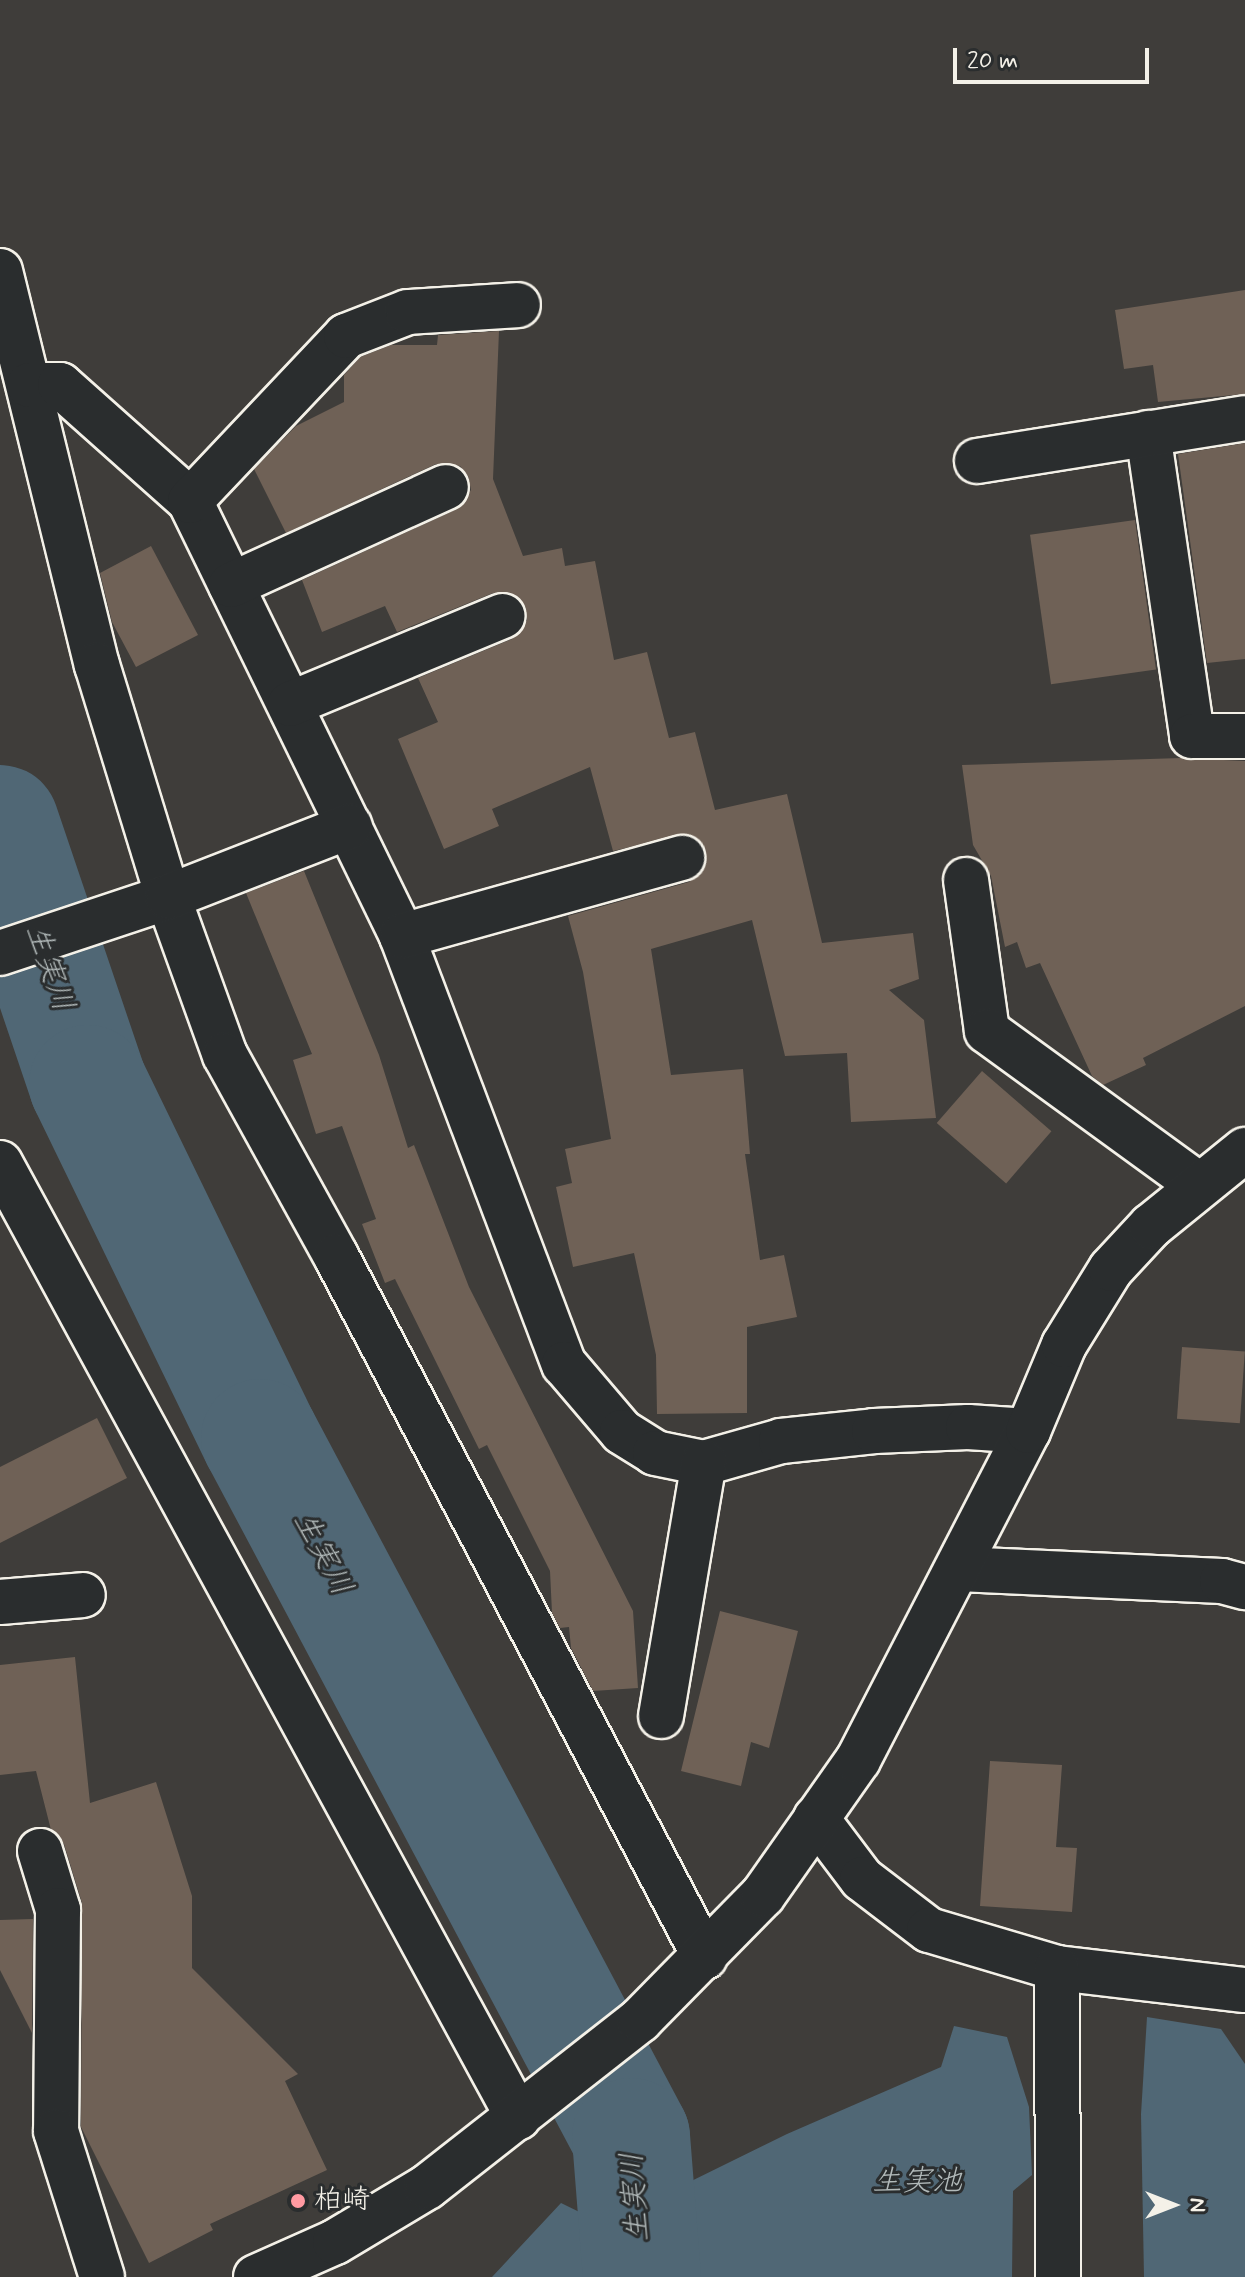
<!DOCTYPE html>
<meta charset="utf-8">
<style>
body{margin:0}
#map{position:relative;width:1245px;height:2277px;overflow:hidden;background:#3f3d3a;font-family:Mynerve,"Klee One",sans-serif}
div>[style]{position:absolute}
[style*='--x']{left:calc(var(--x)*1px);top:calc(var(--y)*1px);width:calc(var(--w)*1px);rotate:calc(var(--a)*1deg)}
.water>*{inset:0;background:#506775}
.river>*{height:118px;margin:-59px;padding:0 59px;transform-origin:59px;border-radius:59px;background:#506775}
.building>*{inset:0;background:#6f6156;transform-origin:0 0}
.roads{filter:drop-shadow(2px 0 #f4f1e8) drop-shadow(-2px 0 #f4f1e8) drop-shadow(0 2px #f4f1e8) drop-shadow(0 -2px #f4f1e8)}
.minor>*{height:44px;margin:-22px;padding:0 22px;transform-origin:22px;border-radius:22px;background:#2a2d2e}
.dots>*{width:22px;height:22px;translate:-50% -50%;box-sizing:border-box;border:4px solid #2a2d2e;border-radius:50%}
span{translate:-50% -50%;white-space:nowrap;text-align:center;line-height:1.15;-webkit-text-stroke:6px #2a2d2e;paint-order:stroke}
.poi-label{font-size:28px;color:#f4f1e8}
.left{translate:0 -50%;text-align:left}
.water-label{font-size:30px;color:#b2baba;font-style:italic}
.north{position:absolute;left:1133px;top:2165px;width:80px;height:80px;-webkit-text-stroke:6px #2a2d2e;paint-order:stroke;rotate:90deg;font-size:22px;font-weight:700;line-height:32px;text-align:center;color:#f4f1e8}
.north::after{content:'';display:block;margin:auto;width:28px;height:36px;background:#f4f1e8;clip-path:polygon(50% 0,100% 100%,50% 72%,0 100%)}
.scale{position:absolute;left:953px;top:48px;width:196px;height:36px;box-sizing:border-box;border:4px solid #f4f1e8;border-top:0;padding-left:10px;font-size:24px;line-height:28px;white-space:nowrap;color:#f4f1e8;-webkit-text-stroke:6px #2a2d2e;paint-order:stroke}
</style>
<div id="map">
<div class="water">
<i style="clip-path:polygon(1147px 2017px,1221px 2029px,1245px 2064px,1245px 2277px,1144px 2277px,1141px 2114px)"></i>
<i style="clip-path:polygon(954px 2026px,1007px 2037px,1029px 2107px,1032px 2175px,1013px 2191px,1012px 2277px,492px 2277px,561px 2203px,604px 2224px,787px 2134px,941px 2067px)"></i>
</div>
<div class="river">
<i style="--x:0;--y:824;--w:274;--a:71.3"></i>
<i style="--x:88;--y:1084;--w:394;--a:64.1"></i>
<i style="--x:260;--y:1438;--w:791;--a:62.04"></i>
<i style="--x:631;--y:2137;--w:140;--a:85.5"></i>
</div>
<div class="building">
<i style="clip-path:polygon(1245px 290px,1245px 394px,1158px 402px,1153px 365px,1124px 369px,1115px 310px)"></i>
<i style="clip-path:polygon(499px 331px,493px 479px,523px 556px,562px 548px,565px 566px,595px 561px,614px 660px,647px 652px,669px 738px,695px 732px,715px 810px,787px 794px,822px 943px,913px 933px,919px 979px,889px 990px,924px 1020px,936px 1118px,851px 1122px,847px 1053px,785px 1056px,752px 920px,651px 949px,671px 1075px,743px 1069px,750px 1154px,745px 1154px,760px 1260px,784px 1255px,797px 1317px,747px 1327px,747px 1413px,657px 1414px,656px 1355px,634px 1253px,573px 1267px,556px 1187px,572px 1183px,565px 1149px,611px 1139px,583px 972px,568px 916px,689px 882px,706px 865px,706px 851px,687px 834px,613px 851px,590px 767px,492px 809px,499px 826px,444px 849px,398px 739px,438px 722px,418px 678px,512px 639px,527px 620px,525px 606px,517px 596px,493px 593px,397px 632px,385px 606px,322px 632px,302px 580px,457px 509px,471px 490px,468px 476px,460px 466px,436px 464px,286px 533px,254px 469px,296px 426px,344px 402px,344px 375px,360px 357px,391px 345px,437px 345px,438px 335px)"></i>
<i style="clip-path:polygon(1245px 443px,1245px 659px,1207px 663px,1178px 454px)"></i>
<i style="left:1135px;top:520px;width:151px;height:106px;rotate:82deg"></i>
<i style="clip-path:polygon(151px 546px,198px 635px,136px 667px,112px 622px,100px 573px)"></i>
<i style="clip-path:polygon(1181px 758px,1245px 761px,1245px 1006px,1143px 1058px,1146px 1065px,1103px 1085px,1092px 1076px,1040px 963px,1026px 968px,1017px 942px,1005px 947px,991px 876px,973px 845px,962px 765px)"></i>
<i style="clip-path:polygon(304px 871px,379px 1055px,408px 1148px,414px 1145px,469px 1287px,633px 1611px,638px 1688px,593px 1691px,571px 1648px,569px 1627px,560px 1628px,552px 1613px,550px 1571px,487px 1445px,479px 1449px,395px 1279px,385px 1283px,362px 1224px,376px 1219px,342px 1126px,316px 1134px,293px 1060px,312px 1054px,246px 893px)"></i>
<i style="left:982px;top:1071px;width:92px;height:69px;rotate:41deg"></i>
<i style="left:1182px;top:1347px;width:63px;height:72px;rotate:4deg"></i>
<i style="clip-path:polygon(97px 1418px,127px 1478px,0 1543px,0 1467px)"></i>
<i style="clip-path:polygon(720px 1611px,798px 1631px,769px 1748px,751px 1742px,741px 1786px,681px 1771px)"></i>
<i style="clip-path:polygon(75px 1657px,90px 1803px,156px 1782px,192px 1896px,192px 1968px,298px 2074px,285px 2081px,327px 2170px,210px 2224px,213px 2230px,149px 2263px,81px 2127px,82px 1903px,64px 1844px,51px 1830px,36px 1771px,0 1775px,0 1665px)"></i>
<i style="clip-path:polygon(990px 1761px,1062px 1765px,1056px 1847px,1077px 1848px,1072px 1912px,980px 1906px)"></i>
<i style="clip-path:polygon(33px 1919px,32px 2033px,0 1970px,0 1920px)"></i>
</div>
<div class="roads">
<div class="minor">
<i style="--x:0;--y:271;--w:406;--a:76.2"></i>
<i style="--x:97;--y:665;--w:243;--a:73"></i>
<i style="--x:168;--y:897;--w:168;--a:70.2"></i>
<i style="--x:225;--y:1055;--w:230;--a:61.1"></i>
<i style="--x:336;--y:1256;--w:792;--a:62.24"></i>
<i style="--x:29;--y:385;--w:31;--a:0"></i>
<i style="--x:60;--y:385;--w:174;--a:41.7"></i>
<i style="--x:190;--y:501;--w:484;--a:64"></i>
<i style="--x:402;--y:936;--w:458;--a:69.3"></i>
<i style="--x:564;--y:1364;--w:89;--a:49.5"></i>
<i style="--x:622;--y:1432;--w:39;--a:32"></i>
<i style="--x:655;--y:1453;--w:50;--a:11.5"></i>
<i style="--x:704;--y:1463;--w:80;--a:-15.9"></i>
<i style="--x:781;--y:1441;--w:94;--a:-6.1"></i>
<i style="--x:874;--y:1431;--w:94;--a:-2.4"></i>
<i style="--x:968;--y:1427;--w:60;--a:3.8"></i>
<i style="--x:1148;--y:433;--w:306;--a:81.7"></i>
<i style="--x:1192;--y:736;--w:53;--a:0"></i>
<i style="--x:977;--y:461;--w:271;--a:-9.1"></i>
<i style="--x:190;--y:501;--w:227;--a:-46.6"></i>
<i style="--x:346;--y:336;--w:66;--a:-21.2"></i>
<i style="--x:408;--y:312;--w:110;--a:-3.6"></i>
<i style="--x:231;--y:585;--w:236;--a:-24.5"></i>
<i style="--x:290;--y:704;--w:230;--a:-22.5"></i>
<i style="--x:966;--y:880;--w:152;--a:82.1"></i>
<i style="--x:987;--y:1031;--w:262;--a:36"></i>
<i style="--x:402;--y:936;--w:291;--a:-15.6"></i>
<i style="--x:0;--y:953;--w:177;--a:-18.4"></i>
<i style="--x:168;--y:897;--w:195;--a:-21.3"></i>
<i style="--x:0;--y:1163;--w:1086;--a:61.5"></i>
<i style="--x:959;--y:1569;--w:263;--a:2.6"></i>
<i style="--x:1222;--y:1581;--w:24;--a:15"></i>
<i style="--x:0;--y:1602;--w:83;--a:-4.8"></i>
<i style="--x:661;--y:1716;--w:257;--a:-80.4"></i>
<i style="--x:816;--y:1818;--w:76;--a:53"></i>
<i style="--x:862;--y:1879;--w:84;--a:37.3"></i>
<i style="--x:929;--y:1930;--w:134;--a:16.5"></i>
<i style="--x:1057;--y:1968;--w:189;--a:6.7"></i>
<i style="--x:40;--y:1851;--w:62;--a:73"></i>
<i style="--x:58;--y:1910;--w:221;--a:90.5"></i>
<i style="--x:56;--y:2131;--w:153;--a:72.5"></i>
<i style="--x:1057;--y:1968;--w:309;--a:89.8"></i>
<i style="--x:256;--y:2277;--w:86;--a:-23.9"></i>
<i style="--x:335;--y:2242;--w:107;--a:-30.9"></i>
<i style="--x:427;--y:2187;--w:271;--a:-38.1"></i>
<i style="--x:640;--y:2020;--w:175;--a:-45.5"></i>
<i style="--x:763;--y:1895;--w:165;--a:-54.9"></i>
<i style="--x:858;--y:1760;--w:370;--a:-62.7"></i>
<i style="--x:1028;--y:1431;--w:93;--a:-67.3"></i>
<i style="--x:1064;--y:1345;--w:89;--a:-58.3"></i>
<i style="--x:1111;--y:1269;--w:59;--a:-47.1"></i>
<i style="--x:1151;--y:1226;--w:121;--a:-39"></i>
</div>
</div>
<div class="dots">
<i style="left:298px;top:2201px;background:#ff9aa2"></i>
</div>
<div class="poi-label">
<span class="left" style="left:314px;top:2201px">柏崎</span>
</div>
<div class="water-label">
<span style="left:49px;top:968px;rotate:71deg">生実川</span>
<span style="left:322px;top:1554px;rotate:62deg">生実川</span>
<span style="left:917px;top:2182px">生実池</span>
<span style="left:636px;top:2197px;rotate:-94deg">生実川</span>
</div>
<div class="north">N</div>
<div class="scale">20 m</div>
</div>
